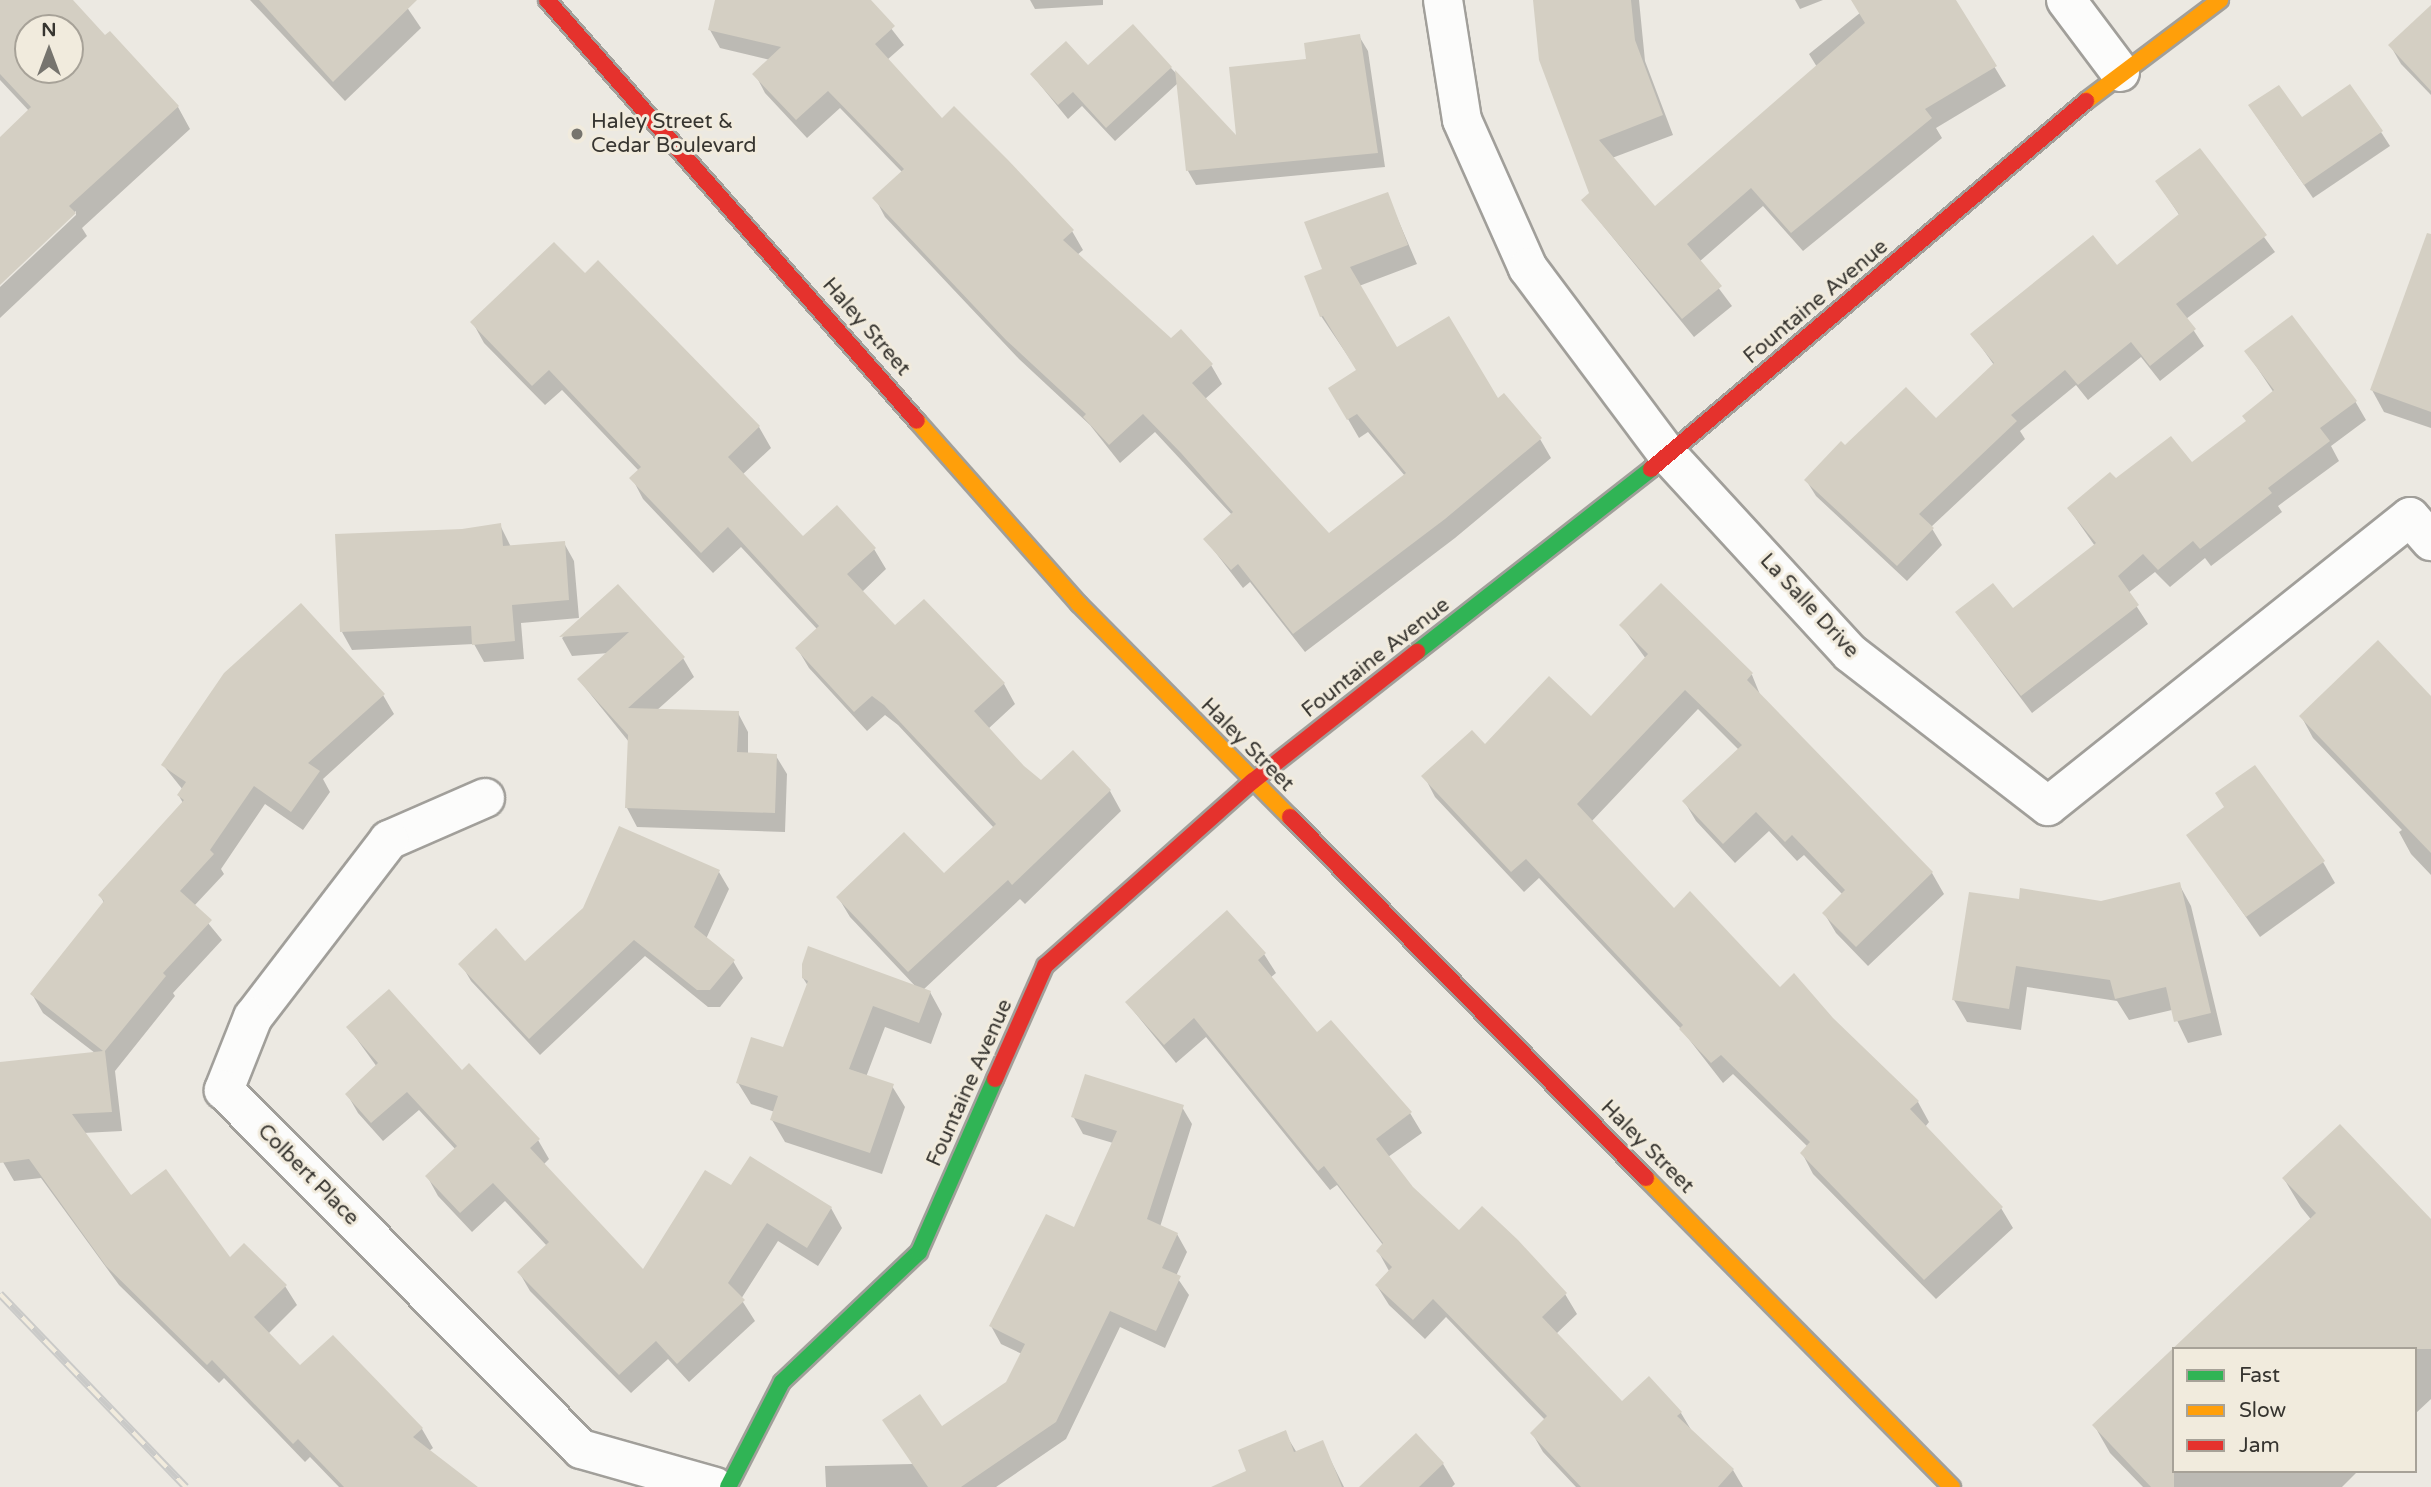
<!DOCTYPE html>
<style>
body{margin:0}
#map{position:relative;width:2431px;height:1487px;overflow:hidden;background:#ece9e2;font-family:"Varela Round",sans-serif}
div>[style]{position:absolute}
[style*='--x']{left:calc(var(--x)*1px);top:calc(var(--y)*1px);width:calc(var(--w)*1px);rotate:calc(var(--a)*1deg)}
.shadow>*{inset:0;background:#0003}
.building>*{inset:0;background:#d4cfc3}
.roads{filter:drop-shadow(2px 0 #a19f9a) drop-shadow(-2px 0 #a19f9a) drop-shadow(0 2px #a19f9a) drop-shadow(0 -2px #a19f9a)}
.street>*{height:38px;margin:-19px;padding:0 19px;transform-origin:19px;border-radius:19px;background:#fcfcfb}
.fast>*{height:16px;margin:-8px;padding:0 8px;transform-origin:8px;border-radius:8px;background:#30b455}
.slow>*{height:16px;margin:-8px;padding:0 8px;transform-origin:8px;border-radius:8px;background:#ff9f0a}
.jam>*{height:16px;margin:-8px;padding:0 8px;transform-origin:8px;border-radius:8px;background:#e5322d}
.rail>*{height:8px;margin-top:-4px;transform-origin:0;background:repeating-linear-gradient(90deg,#f1ebdd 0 16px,#cacac8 0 32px);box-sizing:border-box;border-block:2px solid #cacac8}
.dots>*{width:19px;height:19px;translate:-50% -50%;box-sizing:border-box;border:4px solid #f1ebdd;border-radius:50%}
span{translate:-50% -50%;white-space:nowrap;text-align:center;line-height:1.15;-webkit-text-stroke:6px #f1ebdd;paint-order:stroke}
.poi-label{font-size:21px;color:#373530}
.left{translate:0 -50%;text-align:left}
.street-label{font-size:21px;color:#373530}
.legend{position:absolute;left:2172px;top:1347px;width:245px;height:126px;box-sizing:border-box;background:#f1ebdd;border:2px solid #a7a298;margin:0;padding:9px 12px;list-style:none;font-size:21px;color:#373530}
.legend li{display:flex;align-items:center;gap:14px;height:35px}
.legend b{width:35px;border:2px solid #a7a298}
.north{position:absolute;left:14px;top:14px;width:70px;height:70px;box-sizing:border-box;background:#f1ebdd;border:2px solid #a7a298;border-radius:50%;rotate:0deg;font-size:19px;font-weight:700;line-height:28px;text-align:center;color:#373530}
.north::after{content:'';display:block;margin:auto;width:24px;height:32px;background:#76746e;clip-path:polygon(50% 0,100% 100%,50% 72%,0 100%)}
</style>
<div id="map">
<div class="shadow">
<i style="clip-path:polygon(evenodd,0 0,71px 0,105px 37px,109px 33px,178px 107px,190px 129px,82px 228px,87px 236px,0 318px,0 287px,76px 215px,76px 211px,0 282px,0 140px,30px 112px,0 80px,0 0,28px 28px,70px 28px,70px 70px,28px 70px,28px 28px)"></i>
<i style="clip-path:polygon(250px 0,402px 0,421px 28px,345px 101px)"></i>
<i style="clip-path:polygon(717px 0,869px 0,904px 45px,887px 60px,942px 120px,1072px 231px,1083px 250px,1077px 255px,1171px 340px,1211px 365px,1222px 384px,1205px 399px,1329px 535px,1405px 476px,1368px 432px,1359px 438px,1341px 407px,1358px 371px,1321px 316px,1324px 270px,1387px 194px,1417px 264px,1359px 286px,1397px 349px,1498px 401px,1540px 439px,1551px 458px,1455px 538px,1305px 652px,1250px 582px,1243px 588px,1205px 539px,1232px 515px,1155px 432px,1120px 463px,1090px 425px,1019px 359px,885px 217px,875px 198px,902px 172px,840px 108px,807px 138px,765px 93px,755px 74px,770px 60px,720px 48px,710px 30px)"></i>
<i style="clip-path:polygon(1030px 0,1103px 0,1103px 5px,1035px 9px)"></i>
<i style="clip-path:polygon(1535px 0,1639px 0,1645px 61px,1673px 135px,1612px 158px,1654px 208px,1817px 67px,1809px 54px,1876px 0,1954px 0,2006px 86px,1936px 128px,1942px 138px,1803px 251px,1763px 206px,1699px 262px,1732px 306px,1694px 337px,1583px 201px,1592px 194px)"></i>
<i style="clip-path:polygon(1795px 0,1823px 0,1800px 9px)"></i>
<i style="clip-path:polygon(2431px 8px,2431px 95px,2401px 64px,2390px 45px)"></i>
<i style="clip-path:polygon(1359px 36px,1368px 51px,1385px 167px,1196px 185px,1188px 171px,1178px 83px,1115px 141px,1082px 106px,1068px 119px,1032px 75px,1088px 68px,1171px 68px,1238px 140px,1308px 61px)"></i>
<i style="clip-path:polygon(2301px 119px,2381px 132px,2390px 146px,2313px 198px,2259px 120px)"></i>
<i style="clip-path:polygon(2200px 150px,2275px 252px,2186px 319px,2204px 346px,2160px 381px,2141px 357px,2088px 400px,2076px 385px,2020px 431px,2025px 439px,1931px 527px,1942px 545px,1907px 581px,1816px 496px,1806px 480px,1845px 448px,1936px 420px,1994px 365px,1972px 334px,2117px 267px,2180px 216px,2157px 182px)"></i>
<i style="clip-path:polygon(598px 263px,759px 427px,771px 448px,742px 475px,803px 539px,874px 549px,886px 569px,862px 592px,895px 628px,1004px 684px,1015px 704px,988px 729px,1023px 768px,1041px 783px,1110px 791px,1121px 811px,1025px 904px,1020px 899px,923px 990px,930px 992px,942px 1014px,931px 1044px,885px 1027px,866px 1077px,892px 1086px,905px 1107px,882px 1174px,785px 1142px,772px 1120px,775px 1112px,751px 1104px,738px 1083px,784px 1049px,808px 986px,803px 978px,917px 988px,850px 917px,838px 897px,944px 876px,994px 828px,898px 725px,885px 715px,867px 731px,809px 668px,797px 648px,817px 629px,741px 547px,713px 573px,643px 499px,632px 478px,639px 471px,562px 390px,545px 405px,484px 343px,473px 323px,585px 276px)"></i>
<i style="clip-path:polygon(2431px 281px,2431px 428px,2384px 412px,2372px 390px)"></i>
<i style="clip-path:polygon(2246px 351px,2355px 401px,2366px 420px,2331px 446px,2339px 461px,2278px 506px,2282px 512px,2211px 566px,2205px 558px,2170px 587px,2155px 572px,2128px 593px,2148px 624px,2032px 713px,1957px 613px,2013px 611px,2095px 546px,2069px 509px,2116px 481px,2192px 465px,2247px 422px,2274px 393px)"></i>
<i style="clip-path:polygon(500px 525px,511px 547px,564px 543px,574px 561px,579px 618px,521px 623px,524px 659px,484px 662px,474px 644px,352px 650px,342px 632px)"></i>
<i style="clip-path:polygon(1661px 585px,1752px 675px,1761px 697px,1932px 873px,1944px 894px,1868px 966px,1836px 933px,1824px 913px,1843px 895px,1804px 855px,1797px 861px,1769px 831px,1735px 863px,1696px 821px,1684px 801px,1739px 750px,1698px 709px,1591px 822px,1674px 910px,1780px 989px,1831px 1019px,1918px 1102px,1929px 1122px,1925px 1127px,2001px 1208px,2013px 1228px,1936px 1299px,1813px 1174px,1802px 1153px,1808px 1147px,1733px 1074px,1723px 1083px,1681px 1029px,1539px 878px,1524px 892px,1435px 797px,1424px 776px,1485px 747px,1591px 718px,1646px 659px,1622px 626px)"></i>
<i style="clip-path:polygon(618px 586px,683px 658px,694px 677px,656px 711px,738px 713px,748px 732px,748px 755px,776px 756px,787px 774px,785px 832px,637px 827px,627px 808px,629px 742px,579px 680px,609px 653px,572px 656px,562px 638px)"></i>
<i style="clip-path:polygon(383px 695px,394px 714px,323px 779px,330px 792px,303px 830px,265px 804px,221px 869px,224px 874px,194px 906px,222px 940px,173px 993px,175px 996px,115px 1071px,122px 1131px,83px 1133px,130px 1197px,230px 1260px,285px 1286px,297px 1305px,268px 1334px,300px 1367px,422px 1429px,433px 1448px,429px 1451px,475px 1487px,339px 1487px,310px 1457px,305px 1462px,224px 1378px,219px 1383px,119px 1285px,41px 1178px,14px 1181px,3px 1162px,0 1064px,95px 1053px,43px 1013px,32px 994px,104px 903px,100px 895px,183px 803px,179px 796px,183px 790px,163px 765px)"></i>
<i style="clip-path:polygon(2431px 697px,2431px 875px,2411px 854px,2399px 832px,2402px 830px,2313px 738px,2301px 716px)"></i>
<i style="clip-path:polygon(2188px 835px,2323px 862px,2335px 883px,2260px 937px)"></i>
<i style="clip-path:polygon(719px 872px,729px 889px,706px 939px,733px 961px,743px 978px,720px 1007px,708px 1007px,645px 956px,540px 1055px,471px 981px,461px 964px,525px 963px)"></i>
<i style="clip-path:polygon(2179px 884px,2191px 906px,2222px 1035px,2188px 1043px,2172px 1010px,2129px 1020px,2117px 1001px,2027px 987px,2021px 1030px,1967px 1022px,1954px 1000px,2020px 901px,2101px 903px)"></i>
<i style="clip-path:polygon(1264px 954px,1276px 973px,1270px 978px,1317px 1035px,1410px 1113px,1422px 1133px,1388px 1157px,1412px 1188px,1459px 1232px,1565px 1294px,1577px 1314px,1556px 1334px,1622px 1403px,1681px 1413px,1693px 1433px,1733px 1470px,1743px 1487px,1576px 1487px,1543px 1452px,1532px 1433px,1545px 1420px,1446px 1317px,1425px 1339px,1389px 1305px,1377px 1286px,1389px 1271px,1378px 1251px,1383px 1245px,1337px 1185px,1330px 1190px,1206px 1037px,1176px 1063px,1127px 1003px)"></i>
<i style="clip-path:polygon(348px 1027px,462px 1072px,538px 1140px,549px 1159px,543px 1165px,644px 1272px,731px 1188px,831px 1208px,842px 1228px,818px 1266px,778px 1241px,741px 1299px,755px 1321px,689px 1382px,668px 1359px,631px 1393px,530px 1291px,519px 1272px,547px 1246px,505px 1201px,472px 1232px,438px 1196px,427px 1176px,456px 1150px,419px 1110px,383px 1141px,358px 1113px,347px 1094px,377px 1067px)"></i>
<i style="clip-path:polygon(1182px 1107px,1192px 1124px,1160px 1227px,1177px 1234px,1187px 1252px,1176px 1276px,1189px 1295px,1165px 1348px,1120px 1327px,1066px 1439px,996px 1487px,826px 1487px,825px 1466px,912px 1464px,942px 1429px,1008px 1384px,1022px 1354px,1001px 1344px,991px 1326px,1075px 1229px,1113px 1143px,1083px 1134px,1073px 1116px)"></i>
<i style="clip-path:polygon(2284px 1179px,2431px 1222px,2431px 1399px,2415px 1414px,2415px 1349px,2301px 1207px)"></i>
<i style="clip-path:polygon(2094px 1425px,2174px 1471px,2358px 1471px,2342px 1487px,2143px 1487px,2110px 1453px)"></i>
<i style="clip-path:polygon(1285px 1433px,1297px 1453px,1322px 1443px,1344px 1487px,1255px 1487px)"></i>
<i style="clip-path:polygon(1443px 1464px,1455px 1484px,1452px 1487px,1361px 1487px)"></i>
</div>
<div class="building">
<i style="clip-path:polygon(evenodd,0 0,73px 0,105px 35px,110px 31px,179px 106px,69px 206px,76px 213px,0 285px,0 137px,31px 107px,0 74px,0 0,28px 28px,70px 28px,70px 70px,28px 70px,28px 28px)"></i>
<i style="clip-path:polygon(259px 0,417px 0,333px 82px)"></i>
<i style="clip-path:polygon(715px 0,871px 0,895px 26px,875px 44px,942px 118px,954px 106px,1008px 160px,1074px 230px,1063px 240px,1171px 338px,1181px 329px,1213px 364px,1192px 383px,1329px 533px,1406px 473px,1357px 414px,1347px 420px,1328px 388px,1356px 370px,1323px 316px,1320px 317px,1304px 276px,1322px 269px,1304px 222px,1388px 192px,1408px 245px,1350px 267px,1397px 347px,1449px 316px,1498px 398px,1504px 393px,1542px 438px,1445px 519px,1293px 634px,1238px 564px,1231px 570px,1203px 539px,1233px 512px,1181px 453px,1143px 414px,1109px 445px,1083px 417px,1086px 414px,1006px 340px,872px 198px,904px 169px,828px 91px,796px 120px,752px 74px,781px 47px,708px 30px)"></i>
<i style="clip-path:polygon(1533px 0,1631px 0,1635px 40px,1663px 115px,1599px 140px,1655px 206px,1865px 23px,1851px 0,1956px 0,1997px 66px,1925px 109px,1932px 118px,1791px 233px,1751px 188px,1687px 244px,1722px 286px,1682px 319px,1581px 200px,1589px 193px,1539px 60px)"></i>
<i style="clip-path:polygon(2431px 5px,2431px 91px,2388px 45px)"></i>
<i style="clip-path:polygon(1133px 24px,1172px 67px,1106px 128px,1073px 92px,1058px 105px,1030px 74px,1066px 41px,1088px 65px)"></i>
<i style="clip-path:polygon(1360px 34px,1378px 153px,1186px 171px,1175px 70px,1236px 135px,1229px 67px,1306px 59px,1304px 43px)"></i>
<i style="clip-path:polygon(2350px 84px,2383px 131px,2304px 185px,2248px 105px,2279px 85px,2302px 117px)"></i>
<i style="clip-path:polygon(2200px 148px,2267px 235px,2176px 304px,2196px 329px,2150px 366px,2131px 342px,2078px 385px,2065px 370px,2011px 415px,2017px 421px,1919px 514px,1934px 528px,1897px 566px,1804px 480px,1841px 441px,1845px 445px,1906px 387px,1936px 418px,1994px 363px,1970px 334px,2093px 235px,2117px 265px,2179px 214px,2155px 181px)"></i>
<i style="clip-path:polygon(2427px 233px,2431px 234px,2431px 412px,2370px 390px)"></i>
<i style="clip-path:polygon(554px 242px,585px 273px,598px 260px,760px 426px,728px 457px,803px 536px,837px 505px,876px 548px,847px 574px,895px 625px,924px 599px,1005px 683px,974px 711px,1024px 766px,1041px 780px,1073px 750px,1111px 790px,1012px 885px,1008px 880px,908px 972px,836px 897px,904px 832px,944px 873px,996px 824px,884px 705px,872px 696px,854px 712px,795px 648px,819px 626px,728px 527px,701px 553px,629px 478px,641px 467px,549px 370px,532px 386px,470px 322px)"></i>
<i style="clip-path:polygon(2292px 315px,2357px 401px,2320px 428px,2330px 441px,2268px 488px,2272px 493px,2200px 549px,2193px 541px,2158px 570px,2143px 554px,2118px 576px,2139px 605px,2021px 696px,1955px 612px,1993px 583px,2013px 608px,2096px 543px,2067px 508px,2110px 472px,2116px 478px,2171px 436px,2192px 462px,2246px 421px,2242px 416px,2274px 390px,2244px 351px)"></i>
<i style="clip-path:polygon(501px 523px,503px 546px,565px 541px,569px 600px,512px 605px,515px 641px,472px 645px,471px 626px,340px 632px,335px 534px,462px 529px)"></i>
<i style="clip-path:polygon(1661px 583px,1753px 673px,1747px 680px,1933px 872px,1856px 947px,1822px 913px,1845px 890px,1792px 835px,1785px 842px,1756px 812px,1723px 844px,1682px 801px,1742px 745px,1685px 690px,1577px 804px,1674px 908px,1690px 891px,1780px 987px,1794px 973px,1833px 1018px,1919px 1101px,1910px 1109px,2003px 1207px,1924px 1280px,1800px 1153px,1810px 1142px,1721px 1055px,1711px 1063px,1679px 1029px,1683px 1025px,1526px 859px,1511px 872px,1421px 776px,1472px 730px,1485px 744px,1549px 676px,1591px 716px,1648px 654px,1619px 625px)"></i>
<i style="clip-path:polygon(618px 584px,685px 657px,628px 708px,739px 711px,737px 752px,777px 754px,775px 813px,625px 808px,628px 735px,577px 679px,629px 632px,559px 637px)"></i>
<i style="clip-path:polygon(301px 603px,385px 694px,308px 763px,320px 771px,291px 812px,254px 786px,210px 850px,214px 854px,180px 891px,212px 920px,163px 973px,166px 976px,105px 1051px,112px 1112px,72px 1114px,131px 1195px,166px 1169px,230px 1257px,244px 1243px,287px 1285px,254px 1317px,300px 1365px,333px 1335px,423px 1428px,413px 1437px,478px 1487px,344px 1487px,298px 1439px,293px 1444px,212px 1360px,207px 1365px,106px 1266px,29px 1159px,0 1163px,0 1062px,103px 1051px,30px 994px,104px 901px,98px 895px,184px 800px,177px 795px,186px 782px,161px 765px,224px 673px)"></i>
<i style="clip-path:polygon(2378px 640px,2431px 696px,2431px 853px,2299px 716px)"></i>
<i style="clip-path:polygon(2255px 765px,2325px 861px,2246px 917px,2186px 835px,2224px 807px,2215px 793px)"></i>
<i style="clip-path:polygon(619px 826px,720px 870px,694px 927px,735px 960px,710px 990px,697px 990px,634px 940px,529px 1039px,458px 964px,496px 928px,525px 961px,583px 908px)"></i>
<i style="clip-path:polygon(2180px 882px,2211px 1013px,2174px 1022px,2166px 987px,2115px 999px,2110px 980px,2016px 966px,2009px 1009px,1952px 1000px,1969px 892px,2019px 899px,2020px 888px,2101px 901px)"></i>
<i style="clip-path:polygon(1227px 910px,1266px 953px,1258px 960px,1317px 1032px,1331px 1020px,1412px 1112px,1376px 1139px,1413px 1187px,1459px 1230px,1482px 1206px,1518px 1240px,1567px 1293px,1542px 1317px,1622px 1401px,1649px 1376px,1682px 1412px,1677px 1416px,1734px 1469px,1718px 1487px,1581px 1487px,1530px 1433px,1547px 1416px,1433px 1299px,1413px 1320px,1375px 1285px,1392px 1267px,1376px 1251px,1383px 1243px,1324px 1166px,1318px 1171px,1194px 1018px,1164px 1045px,1125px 1002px)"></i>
<i style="clip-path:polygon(808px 946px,931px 991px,919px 1023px,873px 1006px,849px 1069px,894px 1084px,870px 1153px,770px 1120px,778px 1096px,736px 1083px,751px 1037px,783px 1047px,808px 981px,802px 978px,802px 964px)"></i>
<i style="clip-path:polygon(389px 989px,462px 1070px,469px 1063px,540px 1139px,530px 1148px,643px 1269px,705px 1170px,731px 1185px,750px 1156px,832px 1207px,807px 1248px,767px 1223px,728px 1283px,745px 1300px,677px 1364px,656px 1341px,619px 1375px,517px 1272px,549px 1242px,493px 1183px,460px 1213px,425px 1176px,457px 1146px,407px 1092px,371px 1123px,345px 1094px,378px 1063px,346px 1027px)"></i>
<i style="clip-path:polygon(1085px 1074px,1184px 1105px,1147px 1219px,1178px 1233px,1162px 1268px,1181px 1276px,1156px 1331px,1110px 1311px,1056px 1422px,961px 1487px,928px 1487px,882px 1420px,920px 1394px,942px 1426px,1006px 1382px,1025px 1344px,989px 1326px,1046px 1214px,1074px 1227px,1117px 1131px,1071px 1117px)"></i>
<i style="clip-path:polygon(2340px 1124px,2431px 1219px,2431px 1349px,2174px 1349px,2174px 1487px,2151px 1487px,2092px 1425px,2316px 1213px,2282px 1178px)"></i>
<i style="clip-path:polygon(1286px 1430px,1294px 1452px,1323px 1440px,1342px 1487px,1211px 1487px,1246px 1471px,1238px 1450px)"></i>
<i style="clip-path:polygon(1416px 1433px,1444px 1463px,1419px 1487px,1359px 1487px)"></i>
</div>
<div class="roads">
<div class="street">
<i style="--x:1443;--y:0;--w:121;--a:81"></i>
<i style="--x:1462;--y:120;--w:162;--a:66"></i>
<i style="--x:1528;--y:268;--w:234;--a:53.2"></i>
<i style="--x:1668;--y:455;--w:269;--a:47.4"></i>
<i style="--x:1850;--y:653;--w:250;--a:37.7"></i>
<i style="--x:2048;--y:806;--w:463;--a:-38.6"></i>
<i style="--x:2410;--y:517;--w:32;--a:49"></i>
<i style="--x:2066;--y:0;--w:90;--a:53.1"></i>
<i style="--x:485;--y:798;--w:105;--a:156.4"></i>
<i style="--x:389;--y:840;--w:223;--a:127.5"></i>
<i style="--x:253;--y:1017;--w:79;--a:111.7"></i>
<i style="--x:224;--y:1090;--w:506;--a:45.16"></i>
<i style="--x:581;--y:1449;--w:139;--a:15.8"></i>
</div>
<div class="fast">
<i style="--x:1417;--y:652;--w:297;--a:-38"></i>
<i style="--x:728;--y:1487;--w:118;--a:-62.8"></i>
<i style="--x:782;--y:1382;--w:189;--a:-43.5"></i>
<i style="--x:919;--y:1252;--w:189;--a:-66.3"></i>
</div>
<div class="slow">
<i style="--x:2086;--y:101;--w:168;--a:-37"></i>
<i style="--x:917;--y:421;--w:244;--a:48.5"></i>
<i style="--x:1079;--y:604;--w:300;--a:45.3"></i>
<i style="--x:1646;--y:1178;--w:435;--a:45.3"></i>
</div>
<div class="jam">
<i style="--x:547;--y:0;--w:560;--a:48.69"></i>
<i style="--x:1651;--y:469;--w:570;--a:-40.23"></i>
<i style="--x:1290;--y:817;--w:507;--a:45.4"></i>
<i style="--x:995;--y:1079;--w:124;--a:-66.1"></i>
<i style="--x:1045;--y:966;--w:278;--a:-41.7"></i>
<i style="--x:1253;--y:781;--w:209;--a:-38.2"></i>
</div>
</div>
<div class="rail">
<i style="--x:0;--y:1294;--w:268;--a:46.1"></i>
</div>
<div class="dots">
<i style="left:577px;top:134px;background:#76746e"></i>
</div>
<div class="poi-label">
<span class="left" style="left:591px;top:134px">Haley Street &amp;<br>Cedar Boulevard</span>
</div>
<div class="street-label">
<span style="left:1816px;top:302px;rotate:-40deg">Fountaine Avenue</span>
<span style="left:866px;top:327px;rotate:49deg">Haley Street</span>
<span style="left:1809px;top:606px;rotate:47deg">La Salle Drive</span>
<span style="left:1376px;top:658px;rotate:-38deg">Fountaine Avenue</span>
<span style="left:1247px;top:745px;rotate:45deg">Haley Street</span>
<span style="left:970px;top:1083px;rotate:-66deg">Fountaine Avenue</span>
<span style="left:1647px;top:1147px;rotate:45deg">Haley Street</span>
<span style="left:308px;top:1175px;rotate:45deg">Colbert Place</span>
</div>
<ul class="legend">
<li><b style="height:9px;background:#30b455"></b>Fast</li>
<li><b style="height:9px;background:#ff9f0a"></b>Slow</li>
<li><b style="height:9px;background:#e5322d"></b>Jam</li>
</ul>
<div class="north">N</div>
</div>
